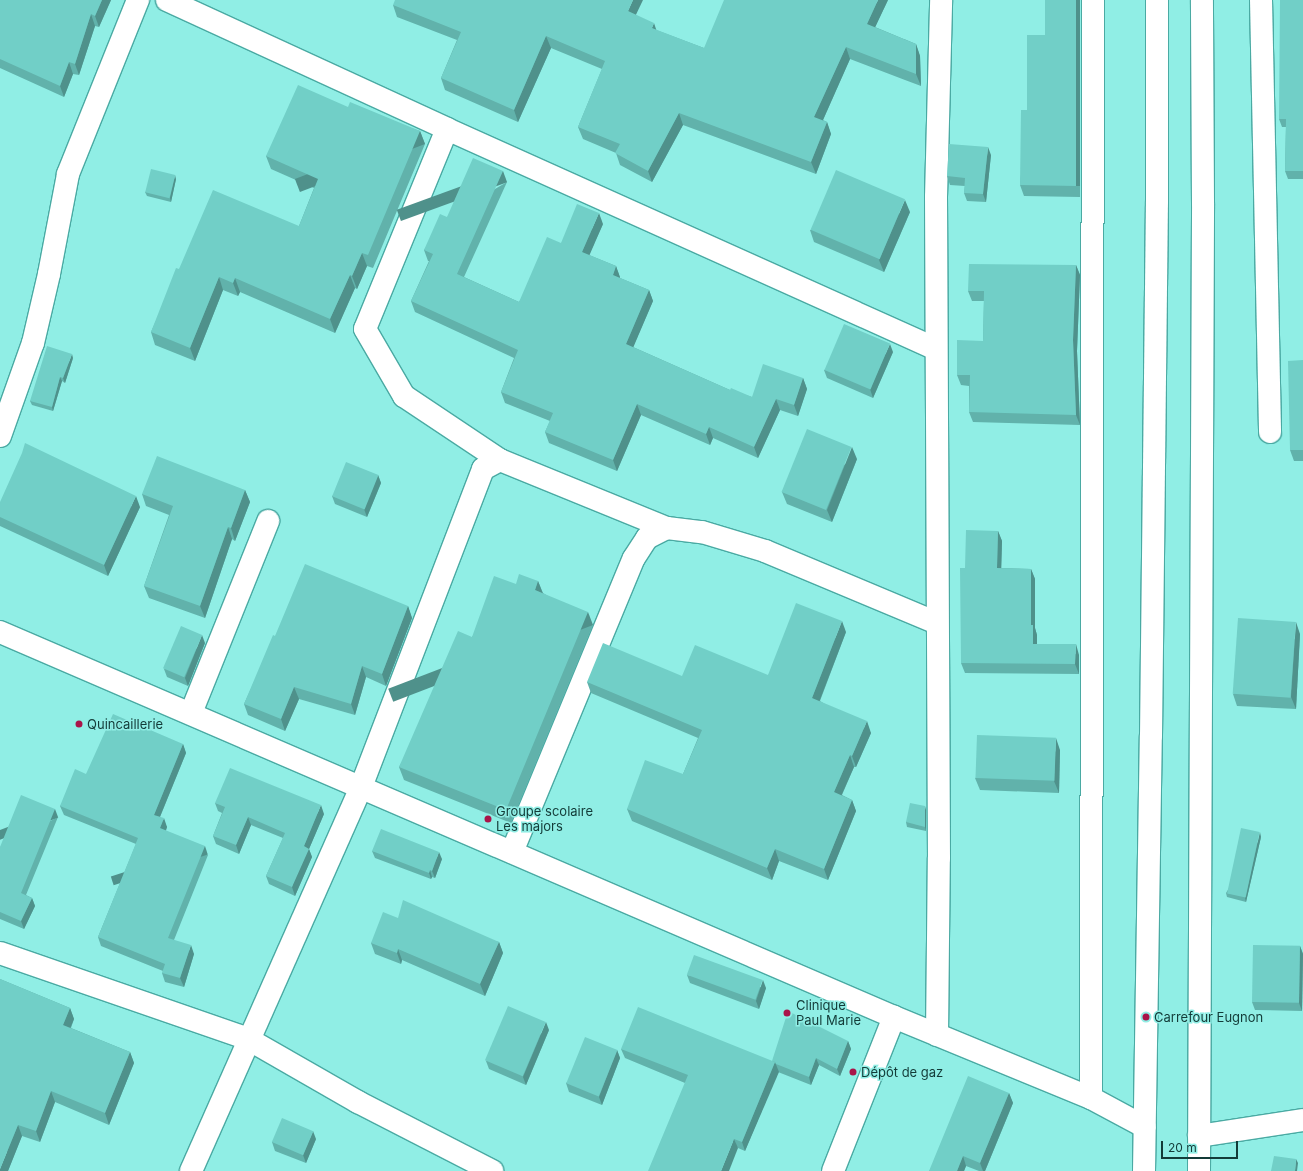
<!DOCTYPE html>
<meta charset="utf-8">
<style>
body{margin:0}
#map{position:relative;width:1303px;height:1171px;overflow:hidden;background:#90eee5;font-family:Inter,sans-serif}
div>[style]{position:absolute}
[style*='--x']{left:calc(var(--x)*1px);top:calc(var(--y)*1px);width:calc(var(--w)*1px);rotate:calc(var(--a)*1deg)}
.roads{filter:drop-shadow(1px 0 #4aaaa3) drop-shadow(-1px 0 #4aaaa3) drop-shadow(0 1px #4aaaa3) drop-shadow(0 -1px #4aaaa3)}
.minor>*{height:22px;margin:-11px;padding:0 11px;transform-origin:11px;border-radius:11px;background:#fff}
.primary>*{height:22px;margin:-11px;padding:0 11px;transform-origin:11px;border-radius:11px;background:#fff}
.wall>*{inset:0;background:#61b2ab}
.shaded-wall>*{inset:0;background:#4f918b;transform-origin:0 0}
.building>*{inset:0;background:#71cfc7;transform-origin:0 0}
.dots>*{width:11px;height:11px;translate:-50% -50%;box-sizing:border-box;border:2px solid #90eee5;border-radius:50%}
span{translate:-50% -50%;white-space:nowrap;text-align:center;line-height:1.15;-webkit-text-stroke:3px #90eee5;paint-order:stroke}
.poi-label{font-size:13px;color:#133b38}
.left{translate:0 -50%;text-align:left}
.scale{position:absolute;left:1161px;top:1141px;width:77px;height:18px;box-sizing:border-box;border:2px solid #133b38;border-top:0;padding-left:5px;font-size:12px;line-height:14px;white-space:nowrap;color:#133b38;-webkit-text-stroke:3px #90eee5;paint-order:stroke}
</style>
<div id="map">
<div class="roads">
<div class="minor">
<i style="--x:167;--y:0;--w:308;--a:24.7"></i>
<i style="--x:447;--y:129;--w:536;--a:24.22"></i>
<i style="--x:1261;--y:0;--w:432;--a:88.8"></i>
<i style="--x:447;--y:129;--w:216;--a:112.3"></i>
<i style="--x:365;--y:329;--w:78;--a:59.8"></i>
<i style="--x:404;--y:396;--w:115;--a:33.7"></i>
<i style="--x:0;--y:436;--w:99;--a:-70.5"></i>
<i style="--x:33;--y:343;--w:71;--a:-76.9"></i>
<i style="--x:49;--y:274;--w:102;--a:-79.2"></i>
<i style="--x:68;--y:174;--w:188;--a:-68.1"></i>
<i style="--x:0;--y:632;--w:973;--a:23.3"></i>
<i style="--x:894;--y:1017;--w:213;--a:22.4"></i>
<i style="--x:1091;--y:1098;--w:61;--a:28.2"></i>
<i style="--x:191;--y:713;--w:207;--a:-68.1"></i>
<i style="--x:512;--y:852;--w:318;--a:-67.5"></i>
<i style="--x:634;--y:558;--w:24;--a:-57"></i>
<i style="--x:647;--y:538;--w:22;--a:-27"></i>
<i style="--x:667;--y:528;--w:35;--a:7"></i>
<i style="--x:702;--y:532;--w:66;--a:16.8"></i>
<i style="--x:765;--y:551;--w:186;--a:22.7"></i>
<i style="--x:0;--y:953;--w:262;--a:19.1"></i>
<i style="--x:248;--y:1039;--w:127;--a:29.8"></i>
<i style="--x:358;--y:1102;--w:151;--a:27.2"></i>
<i style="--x:937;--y:1035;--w:177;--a:-89.4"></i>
<i style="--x:939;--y:858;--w:661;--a:-90.26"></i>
<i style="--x:936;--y:197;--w:197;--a:-88.5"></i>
<i style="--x:1091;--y:1098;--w:1098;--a:-89.9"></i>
<i style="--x:1199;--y:1136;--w:105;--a:-8.7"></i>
<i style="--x:191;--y:1171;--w:420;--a:-66.1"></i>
<i style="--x:361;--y:787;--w:341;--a:-69"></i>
<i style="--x:483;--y:469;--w:19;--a:-28"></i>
<i style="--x:500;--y:460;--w:180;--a:22.2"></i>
<i style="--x:833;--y:1171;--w:166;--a:-68.4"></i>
</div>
<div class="primary">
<i style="--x:1144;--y:1171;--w:435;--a:-89.1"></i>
<i style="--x:1151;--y:736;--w:535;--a:-89.36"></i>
<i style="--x:1157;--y:201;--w:201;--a:-90"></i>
<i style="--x:1199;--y:1171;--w:968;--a:-89.76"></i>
<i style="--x:1203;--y:203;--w:203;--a:-90.3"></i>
</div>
</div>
<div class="wall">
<i style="clip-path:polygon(0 0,111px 0,99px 27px,95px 26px,79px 75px,73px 74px,64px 97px,0 68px)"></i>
<i style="clip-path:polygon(888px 0,875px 27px,916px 44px,920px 56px,921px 86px,850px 59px,823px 120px,827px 122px,831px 134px,816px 174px,683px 125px,652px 182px,620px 165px,616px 153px,583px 139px,578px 127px,602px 69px,551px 48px,518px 122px,445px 90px,441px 78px,457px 40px,397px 17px,393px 5px,636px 15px,656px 30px,704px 48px)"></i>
<i style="clip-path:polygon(1045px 0,1080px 0,1080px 197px,1024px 196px,1020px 185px,1027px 110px,1045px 35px)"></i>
<i style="clip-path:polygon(1303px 0,1303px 179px,1288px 179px,1285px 171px,1286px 127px,1282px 127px,1279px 119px)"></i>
<i style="clip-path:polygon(348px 107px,420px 131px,425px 144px,373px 268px,367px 266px,357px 289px,355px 288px,335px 333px,240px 292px,238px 296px,223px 290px,195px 361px,155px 345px,151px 332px,179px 269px,299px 226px,314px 188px,271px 169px,266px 156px)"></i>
<i style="clip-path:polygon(991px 155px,986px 202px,967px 201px,964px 193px,965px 186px,950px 185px,947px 176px)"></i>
<i style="clip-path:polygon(176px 179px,171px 202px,147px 196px,145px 192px)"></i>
<i style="clip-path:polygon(507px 182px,464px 277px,519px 302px,561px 243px,603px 224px,589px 255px,616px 266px,620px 278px,649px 290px,653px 301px,633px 347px,730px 390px,752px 397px,803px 378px,807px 389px,798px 416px,780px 410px,758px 458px,713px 438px,710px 445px,641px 415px,617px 471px,549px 443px,545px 432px,550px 421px,505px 403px,501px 392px,514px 358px,415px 312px,411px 301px,429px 261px,428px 261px,424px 250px,447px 217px)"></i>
<i style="clip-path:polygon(910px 212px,884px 272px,814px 242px,810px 230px)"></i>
<i style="clip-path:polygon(1076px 265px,1080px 275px,1077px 351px,1080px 425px,973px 422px,969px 412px,969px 386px,961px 385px,957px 375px,983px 341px,984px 301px,972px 301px,968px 291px)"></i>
<i style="clip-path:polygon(893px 352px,873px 398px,827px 378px,824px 370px)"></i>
<i style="clip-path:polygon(73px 358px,65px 383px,62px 381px,53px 411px,32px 405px,30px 401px)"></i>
<i style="clip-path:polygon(1303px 360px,1303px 461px,1294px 461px,1290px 450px)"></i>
<i style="clip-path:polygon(857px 459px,832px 522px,787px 504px,782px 492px)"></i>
<i style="clip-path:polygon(378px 475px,381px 483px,367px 517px,335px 504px,332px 496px)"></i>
<i style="clip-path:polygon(245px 490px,250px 502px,235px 541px,232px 539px,205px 618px,149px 598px,144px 586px,169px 515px,146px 506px,142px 494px)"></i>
<i style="clip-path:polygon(0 502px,140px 507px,108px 576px,0 526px)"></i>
<i style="clip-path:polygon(998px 531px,1002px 541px,1001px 568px,1031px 569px,1035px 579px,1035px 628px,1037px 635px,1037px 644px,1079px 655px,1079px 674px,965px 673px,961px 663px,965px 568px)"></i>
<i style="clip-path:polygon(538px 581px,543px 593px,593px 625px,511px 823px,404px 780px,399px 767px,472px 637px,516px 584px)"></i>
<i style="clip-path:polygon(408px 606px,412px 618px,386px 686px,366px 677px,355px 715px,299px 699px,285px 731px,248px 715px,244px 704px,275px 636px)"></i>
<i style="clip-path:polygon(846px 632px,820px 701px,871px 733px,856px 767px,854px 767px,842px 795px,852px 800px,856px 811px,828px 880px,779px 861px,772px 880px,632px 821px,627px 809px,683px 774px,698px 738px,591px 693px,587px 682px,682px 676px,768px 675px)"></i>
<i style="clip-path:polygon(1300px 634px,1296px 709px,1237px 706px,1233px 694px)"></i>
<i style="clip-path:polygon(205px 643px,188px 686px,167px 677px,164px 669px)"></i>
<i style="clip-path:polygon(183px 744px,186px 753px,160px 817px,167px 827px,166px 831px,208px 855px,174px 940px,194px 954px,184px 987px,165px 982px,162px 973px,163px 971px,101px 946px,98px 937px,136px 844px,64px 815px,60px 806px,86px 774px)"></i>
<i style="clip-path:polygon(1060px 750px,1059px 793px,980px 790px,975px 778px)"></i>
<i style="clip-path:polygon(215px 803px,324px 814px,309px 849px,312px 857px,295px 896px,269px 884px,266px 876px,283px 838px,251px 825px,239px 854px,216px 844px,213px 836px,222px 813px,218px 811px)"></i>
<i style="clip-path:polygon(926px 810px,926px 831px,907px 827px,906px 822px)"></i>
<i style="clip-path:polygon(58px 817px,26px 895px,32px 898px,35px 906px,24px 929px,0 919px,0 847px)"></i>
<i style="clip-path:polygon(1261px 837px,1246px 902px,1227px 897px,1226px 893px)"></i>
<i style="clip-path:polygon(372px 851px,442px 859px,435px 878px,432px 877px,431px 879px,375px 858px)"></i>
<i style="clip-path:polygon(398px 918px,499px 942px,503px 953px,485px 996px,402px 960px,401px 964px,375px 954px,371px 943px)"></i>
<i style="clip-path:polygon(1300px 946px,1303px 954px,1302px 1011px,1255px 1010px,1252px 1002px)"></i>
<i style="clip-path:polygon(687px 975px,766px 988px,759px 1009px,690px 983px)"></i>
<i style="clip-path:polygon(0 979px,70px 1008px,74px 1019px,71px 1028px,130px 1052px,134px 1063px,109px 1125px,55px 1102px,40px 1142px,22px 1136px,8px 1171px)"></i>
<i style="clip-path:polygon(549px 1030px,526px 1085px,489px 1069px,486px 1061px)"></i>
<i style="clip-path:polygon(848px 1041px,851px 1049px,840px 1076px,819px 1065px,811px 1085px,778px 1072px,745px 1151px,738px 1148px,685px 1083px,625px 1058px,621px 1049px,772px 1061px)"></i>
<i style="clip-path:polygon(617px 1050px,620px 1058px,602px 1105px,569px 1092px,566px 1083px)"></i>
<i style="clip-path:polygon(1009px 1093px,1013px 1103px,985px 1171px,979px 1171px,966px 1166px,964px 1171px,929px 1171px)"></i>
<i style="clip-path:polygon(316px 1139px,306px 1163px,275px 1151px,272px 1142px)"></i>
</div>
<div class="shaded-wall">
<i style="clip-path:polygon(102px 0,111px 0,99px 27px,95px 16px)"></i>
<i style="clip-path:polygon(633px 0,643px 0,632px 23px,628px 11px)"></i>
<i style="clip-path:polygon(878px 0,888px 0,871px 36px,867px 24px)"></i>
<i style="left:1076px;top:0;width:4px;height:186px"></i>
<i style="clip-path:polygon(91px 14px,95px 26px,79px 75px,75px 64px)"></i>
<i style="clip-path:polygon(654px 23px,658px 35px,652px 28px)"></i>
<i style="clip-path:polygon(546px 36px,551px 48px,518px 122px,514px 110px)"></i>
<i style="clip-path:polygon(916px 44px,920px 56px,921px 86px,916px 74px)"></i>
<i style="clip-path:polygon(846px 47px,850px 59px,819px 129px,814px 117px)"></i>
<i style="clip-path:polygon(69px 62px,73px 74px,64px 97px,60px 86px)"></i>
<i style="clip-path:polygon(679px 113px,683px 125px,652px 182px,648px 171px)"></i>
<i style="clip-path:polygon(827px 122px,831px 134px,816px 174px,811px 162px)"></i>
<i style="left:420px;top:131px;width:14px;height:134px;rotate:69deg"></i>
<i style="clip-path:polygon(988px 147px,991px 155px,986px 202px,983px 194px)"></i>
<i style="left:503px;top:171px;width:12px;height:113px;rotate:70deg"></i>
<i style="clip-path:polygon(175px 175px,176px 179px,171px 202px,170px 198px)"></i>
<i style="clip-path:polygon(905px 200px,910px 212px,884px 272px,879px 260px)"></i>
<i style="clip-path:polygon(599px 213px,603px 224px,586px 263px,582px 252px)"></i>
<i style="clip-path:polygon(362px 253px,367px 266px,357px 289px,352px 276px)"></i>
<i style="clip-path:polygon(1076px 265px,1080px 275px,1077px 351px,1080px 425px,1076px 415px,1073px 340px)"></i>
<i style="clip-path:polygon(616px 266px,620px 277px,617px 286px,613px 275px)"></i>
<i style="clip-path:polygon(350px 275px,355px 288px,335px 333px,330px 319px)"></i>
<i style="clip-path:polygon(219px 277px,223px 290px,195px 361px,190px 348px)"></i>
<i style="clip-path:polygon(235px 278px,240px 292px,238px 296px,233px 283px)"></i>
<i style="clip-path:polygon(649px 290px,653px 301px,630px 355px,626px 344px)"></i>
<i style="clip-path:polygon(890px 344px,893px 352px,873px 398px,870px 389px)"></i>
<i style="clip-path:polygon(72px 354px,73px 358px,65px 383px,63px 378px)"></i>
<i style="clip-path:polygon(60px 377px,62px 381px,53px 411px,52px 407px)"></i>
<i style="clip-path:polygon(803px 378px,807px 389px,798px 416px,794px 405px)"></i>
<i style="clip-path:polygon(776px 399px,780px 410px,758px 458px,754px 447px)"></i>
<i style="clip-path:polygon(637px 404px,641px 415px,617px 471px,613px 460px)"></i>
<i style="clip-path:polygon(709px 427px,713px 438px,710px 445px,706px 434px)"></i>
<i style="clip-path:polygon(852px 447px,857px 459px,832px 522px,827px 510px)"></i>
<i style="clip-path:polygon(378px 475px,381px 483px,367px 517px,364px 509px)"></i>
<i style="clip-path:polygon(245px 490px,250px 502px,235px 541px,231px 528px)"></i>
<i style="clip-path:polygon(136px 496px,140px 507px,108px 576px,104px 565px)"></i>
<i style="clip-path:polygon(228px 527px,232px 539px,205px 618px,200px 606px)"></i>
<i style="clip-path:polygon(998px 531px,1002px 541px,1001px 579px,997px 568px)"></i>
<i style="clip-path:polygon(1031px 569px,1035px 579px,1035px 628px,1037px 635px,1037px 654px,1033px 644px,1031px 625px)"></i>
<i style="clip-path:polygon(538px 581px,543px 594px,535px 590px)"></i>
<i style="clip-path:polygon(408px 606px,412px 618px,386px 686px,382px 674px)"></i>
<i style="left:588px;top:612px;width:14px;height:214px;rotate:69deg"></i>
<i style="clip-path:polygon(842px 621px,846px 632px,816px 710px,812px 698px)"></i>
<i style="clip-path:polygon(1296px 622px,1300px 634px,1296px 709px,1291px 697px)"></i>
<i style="clip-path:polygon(202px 635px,205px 643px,188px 686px,185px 678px)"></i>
<i style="clip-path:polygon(1076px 644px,1079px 655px,1079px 674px,1075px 664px)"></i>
<i style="clip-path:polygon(362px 666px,366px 677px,355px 715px,351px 704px)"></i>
<i style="clip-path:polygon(294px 687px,299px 699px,285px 731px,281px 719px)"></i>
<i style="clip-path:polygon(867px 721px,871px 733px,856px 767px,852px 756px)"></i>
<i style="clip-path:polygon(1056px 738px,1060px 750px,1059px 793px,1054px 781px)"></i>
<i style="clip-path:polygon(183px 744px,186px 753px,157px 824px,154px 815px)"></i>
<i style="clip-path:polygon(850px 755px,854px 767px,838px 803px,834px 792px)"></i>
<i style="clip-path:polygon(852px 800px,856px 811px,828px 880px,824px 869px)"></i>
<i style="clip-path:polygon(321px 805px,324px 814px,309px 849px,312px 857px,295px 896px,292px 887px,304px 846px)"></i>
<i style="clip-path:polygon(925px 806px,926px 810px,926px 831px,925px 827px)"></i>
<i style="left:55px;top:809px;width:9px;height:91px;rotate:69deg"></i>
<i style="clip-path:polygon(248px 817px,251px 825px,239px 854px,236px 845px)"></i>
<i style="clip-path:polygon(164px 818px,167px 827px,163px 837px,160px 828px)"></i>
<i style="clip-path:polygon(1260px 832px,1261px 837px,1246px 902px,1245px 898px)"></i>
<i style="left:205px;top:846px;width:9px;height:99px;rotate:72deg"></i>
<i style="clip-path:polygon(775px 849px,779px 861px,772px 880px,767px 868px)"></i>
<i style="clip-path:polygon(439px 852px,442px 859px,435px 878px,432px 871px)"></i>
<i style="clip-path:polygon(430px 870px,432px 877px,431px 879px,429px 873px)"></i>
<i style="clip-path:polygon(32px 898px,35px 906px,24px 929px,21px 921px)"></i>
<i style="clip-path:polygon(499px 942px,503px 953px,485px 996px,480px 984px)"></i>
<i style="clip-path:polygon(191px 945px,194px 954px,184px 987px,180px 978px)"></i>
<i style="clip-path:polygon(1300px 946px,1303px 954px,1302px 1011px,1299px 1003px)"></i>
<i style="clip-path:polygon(398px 949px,402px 960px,401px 964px,397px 953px)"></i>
<i style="clip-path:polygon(763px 980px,766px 988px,759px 1009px,756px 1001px)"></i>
<i style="clip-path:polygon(70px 1008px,74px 1019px,67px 1036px,63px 1025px)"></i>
<i style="clip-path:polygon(546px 1022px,549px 1030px,526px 1085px,523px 1077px)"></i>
<i style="clip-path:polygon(848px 1041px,851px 1049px,840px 1076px,837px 1069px)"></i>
<i style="clip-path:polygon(617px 1050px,620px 1058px,602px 1105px,599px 1097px)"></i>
<i style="clip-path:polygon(130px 1052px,134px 1063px,109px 1125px,105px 1113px)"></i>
<i style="clip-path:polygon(816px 1058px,819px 1065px,811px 1085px,809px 1077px)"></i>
<i style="clip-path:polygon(775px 1062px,779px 1072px,745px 1151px,742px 1142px)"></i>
<i style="clip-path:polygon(51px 1091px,55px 1102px,40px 1142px,36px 1131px)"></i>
<i style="clip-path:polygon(1009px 1093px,1013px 1103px,985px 1171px,983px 1171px,980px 1163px)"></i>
<i style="clip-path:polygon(18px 1125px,22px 1136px,8px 1171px,0 1171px,0 1169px)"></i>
<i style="clip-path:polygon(313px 1131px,316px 1139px,306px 1163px,303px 1155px)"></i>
<i style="clip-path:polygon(734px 1139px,738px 1148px,729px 1171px,721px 1171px)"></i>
<i style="clip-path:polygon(963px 1156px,966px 1166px,964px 1171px,957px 1171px)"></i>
<i style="clip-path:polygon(1296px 1159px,1298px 1163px,1297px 1171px,1295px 1171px)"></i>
</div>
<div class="building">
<i style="clip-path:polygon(0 0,102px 0,95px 16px,91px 14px,75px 64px,69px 62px,60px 86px,0 59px)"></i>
<i style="clip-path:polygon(395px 0,633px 0,628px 11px,654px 23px,652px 28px,704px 48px,724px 0,878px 0,867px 24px,916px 44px,916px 74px,846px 47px,814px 117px,827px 122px,811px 162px,679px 113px,648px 171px,615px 153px,620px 144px,578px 127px,605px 61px,546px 36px,514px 110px,441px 78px,461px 32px,393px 5px)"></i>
<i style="clip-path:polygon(1045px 0,1076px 0,1076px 186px,1020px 185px,1021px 110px,1027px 110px,1027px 35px,1045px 35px)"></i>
<i style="clip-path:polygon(1280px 0,1303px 0,1303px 171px,1285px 171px,1286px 119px,1279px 119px)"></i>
<i style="clip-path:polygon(298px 85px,348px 107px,350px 102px,420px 131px,368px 255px,362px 253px,352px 276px,350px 275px,330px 319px,235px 278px,233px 283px,219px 277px,190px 348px,151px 332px,176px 268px,179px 269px,213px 190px,299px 226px,318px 179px,266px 156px)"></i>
<i style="clip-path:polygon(949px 144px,988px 147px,983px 194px,964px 193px,965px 178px,947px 176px)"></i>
<i style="clip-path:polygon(473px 158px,503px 171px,457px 274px,519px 302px,547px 237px,561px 243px,577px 204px,599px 213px,582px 252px,616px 266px,613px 275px,649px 290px,626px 344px,730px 390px,731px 388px,752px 397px,763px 364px,803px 378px,794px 405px,776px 399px,754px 447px,709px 427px,706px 434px,637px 404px,613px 460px,545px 432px,553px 413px,501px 392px,518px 350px,411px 301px,433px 254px,424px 250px,440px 214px,447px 217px)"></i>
<i style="left:151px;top:169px;width:25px;height:24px;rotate:14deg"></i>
<i style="left:836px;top:170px;width:75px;height:65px;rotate:23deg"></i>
<i style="clip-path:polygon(969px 264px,1076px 265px,1073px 340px,1076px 415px,969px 412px,970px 375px,957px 375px,957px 340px,983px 341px,984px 291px,968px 291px)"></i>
<i style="left:844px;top:324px;width:50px;height:50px;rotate:23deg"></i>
<i style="clip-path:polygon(47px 346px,72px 354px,63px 378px,60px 377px,52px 407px,30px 401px)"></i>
<i style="clip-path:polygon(1303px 360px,1303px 450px,1290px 450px,1288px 361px)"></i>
<i style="left:807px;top:429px;width:48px;height:68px;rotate:22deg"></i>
<i style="clip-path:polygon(25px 443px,136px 496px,104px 565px,0 517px,0 502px,22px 453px)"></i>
<i style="clip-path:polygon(157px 456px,245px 490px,231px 528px,228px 527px,200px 606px,144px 586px,173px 506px,142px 494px)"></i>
<i style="left:346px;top:462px;width:35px;height:37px;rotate:22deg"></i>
<i style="clip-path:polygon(966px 530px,998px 531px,997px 568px,1031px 569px,1031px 625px,1033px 625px,1033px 644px,1076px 644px,1075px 664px,961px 663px,960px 568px,965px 568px)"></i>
<i style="clip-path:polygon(305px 564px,408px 606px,382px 674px,362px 666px,351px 704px,294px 687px,281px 719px,244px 704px,273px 635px,275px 636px)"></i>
<i style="clip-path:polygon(519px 574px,538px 581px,535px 590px,588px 612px,506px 810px,399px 767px,458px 631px,472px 637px,494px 576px,516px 584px)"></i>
<i style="clip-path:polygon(796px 603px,842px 621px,812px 698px,867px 721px,852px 756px,850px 755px,834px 792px,852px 800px,824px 869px,775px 849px,767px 868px,627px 809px,645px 760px,683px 774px,702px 730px,587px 682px,603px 643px,682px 676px,695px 645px,768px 675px)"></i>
<i style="left:1238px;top:618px;width:58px;height:76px;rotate:4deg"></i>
<i style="left:181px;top:626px;width:23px;height:46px;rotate:23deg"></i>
<i style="clip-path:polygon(113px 714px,183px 744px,154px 815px,164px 818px,160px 828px,205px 846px,168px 938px,191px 945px,180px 978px,162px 973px,165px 964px,98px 937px,138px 838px,60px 806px,75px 769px,86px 774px)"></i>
<i style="left:977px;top:735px;width:79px;height:43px;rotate:2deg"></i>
<i style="clip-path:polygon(230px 768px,321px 805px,304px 846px,309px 849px,292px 887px,266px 876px,285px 833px,248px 817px,236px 845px,213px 836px,225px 807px,215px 803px)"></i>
<i style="clip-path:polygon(21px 795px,55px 809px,21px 893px,32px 898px,21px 921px,0 912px,0 847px)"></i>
<i style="clip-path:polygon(910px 803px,925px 806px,925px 827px,906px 822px)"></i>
<i style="left:1241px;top:828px;width:19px;height:67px;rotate:12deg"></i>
<i style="clip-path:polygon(381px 829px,439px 852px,432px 871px,430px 870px,429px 873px,372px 851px)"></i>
<i style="clip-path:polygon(403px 900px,499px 942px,480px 984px,398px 949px,397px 953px,371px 943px,383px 912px,398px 918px)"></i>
<i style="left:1253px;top:945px;width:47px;height:57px;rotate:1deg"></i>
<i style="left:694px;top:955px;width:73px;height:21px;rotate:20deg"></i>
<i style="clip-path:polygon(0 979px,70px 1008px,63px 1025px,130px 1052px,105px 1113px,51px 1091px,36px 1131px,18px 1125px,0 1169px)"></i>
<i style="left:508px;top:1006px;width:41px;height:59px;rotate:23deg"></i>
<i style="clip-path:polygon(638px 1007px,775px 1062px,742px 1142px,734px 1139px,721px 1171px,648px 1171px,688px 1075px,621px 1049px)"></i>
<i style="clip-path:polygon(788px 1011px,848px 1041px,837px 1069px,816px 1058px,809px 1077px,776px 1064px,775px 1062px,772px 1061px)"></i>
<i style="left:585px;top:1037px;width:35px;height:50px;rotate:22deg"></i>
<i style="clip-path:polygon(968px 1076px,1009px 1093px,980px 1163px,963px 1156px,957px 1171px,929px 1171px)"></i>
<i style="left:282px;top:1118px;width:34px;height:26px;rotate:23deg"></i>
<i style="clip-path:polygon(1274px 1156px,1296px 1159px,1295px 1171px,1297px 1171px,1271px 1171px)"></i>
</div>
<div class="dots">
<i style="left:79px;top:724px;background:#a91449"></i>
<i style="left:488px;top:819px;background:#a91449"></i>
<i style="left:787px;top:1013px;background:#a91449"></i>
<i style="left:1146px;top:1017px;background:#a91449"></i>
<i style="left:853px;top:1072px;background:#a91449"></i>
</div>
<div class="poi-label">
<span class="left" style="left:87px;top:724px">Quincaillerie</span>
<span class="left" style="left:496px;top:819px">Groupe scolaire<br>Les majors</span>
<span class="left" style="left:796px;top:1013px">Clinique<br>Paul Marie</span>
<span class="left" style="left:1154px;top:1017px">Carrefour Eugnon</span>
<span class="left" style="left:861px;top:1072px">Dépôt de gaz</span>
</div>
<div class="scale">20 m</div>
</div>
